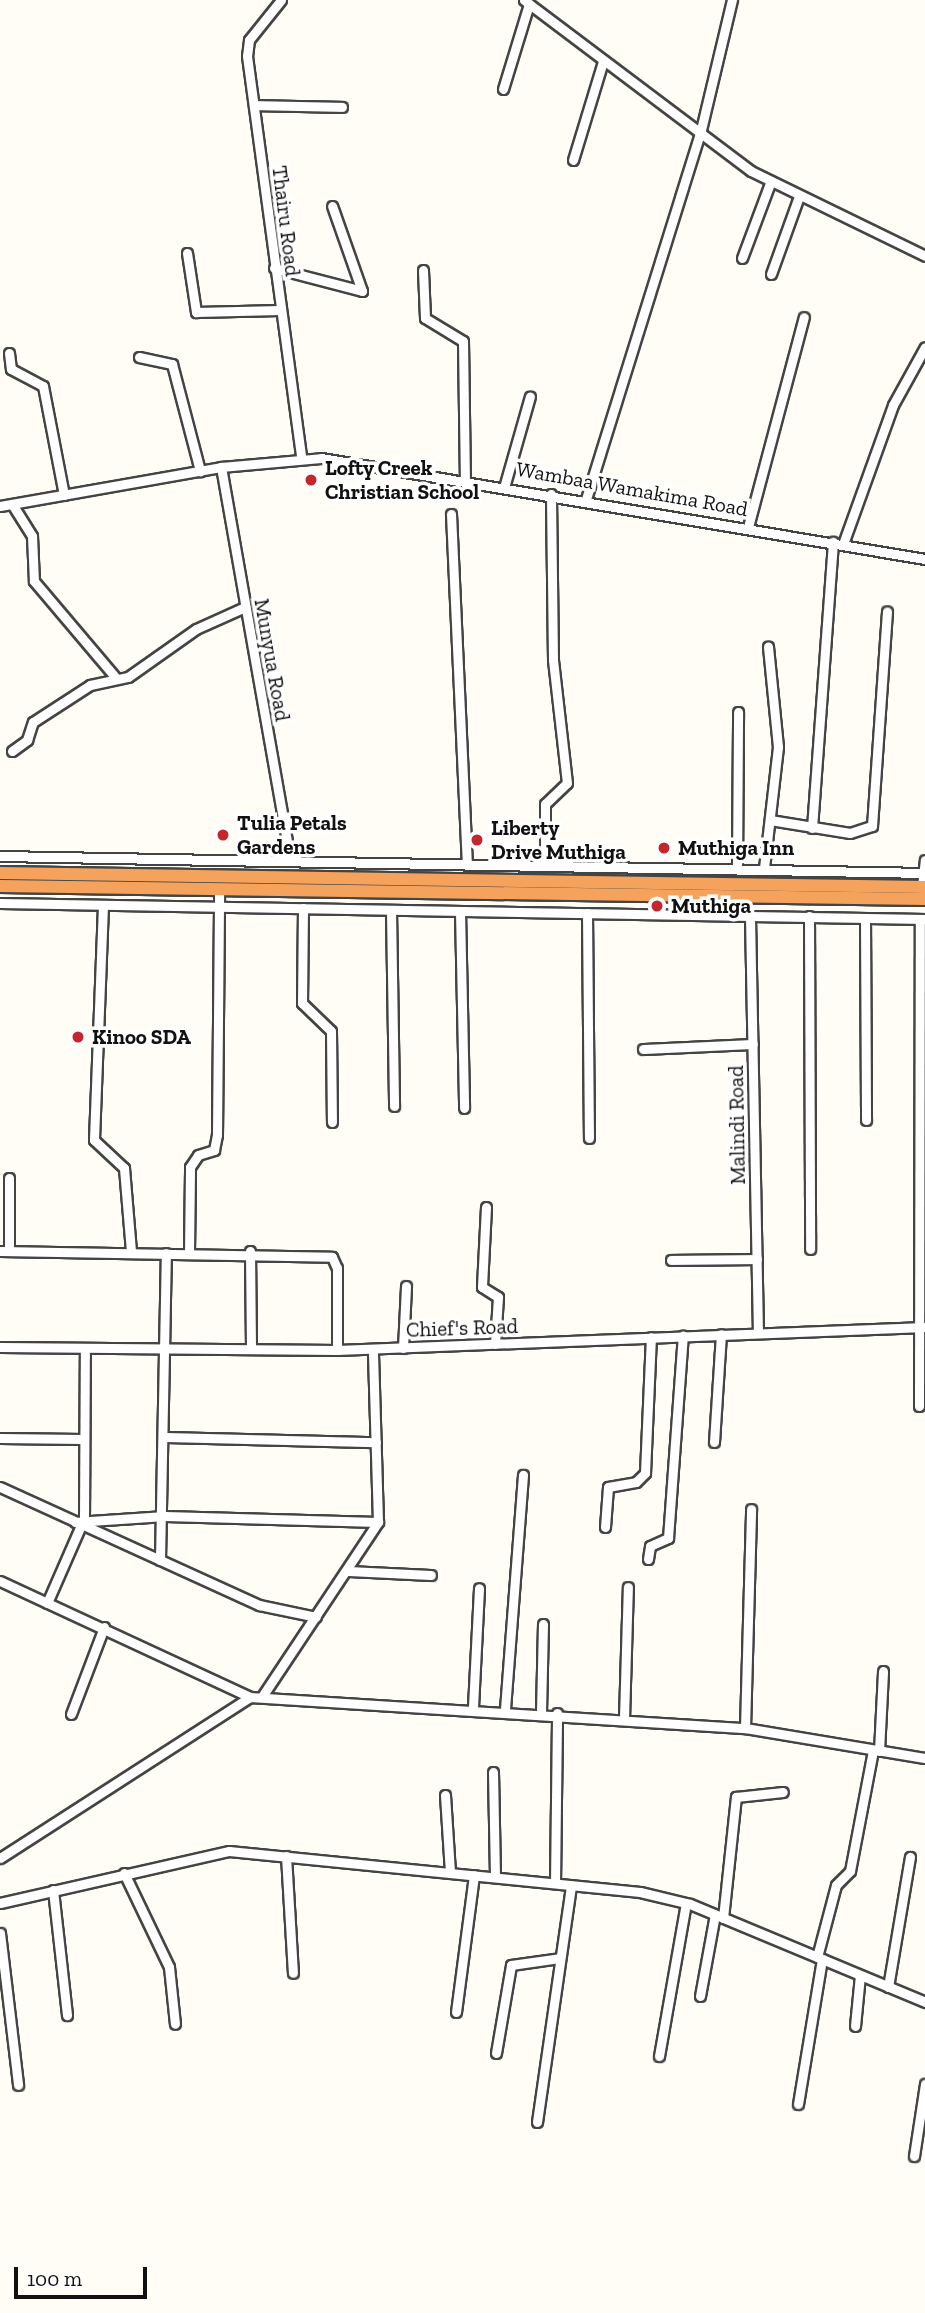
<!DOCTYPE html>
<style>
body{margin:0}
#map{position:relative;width:925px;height:2313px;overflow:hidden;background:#fffdf5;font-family:"Zilla Slab",serif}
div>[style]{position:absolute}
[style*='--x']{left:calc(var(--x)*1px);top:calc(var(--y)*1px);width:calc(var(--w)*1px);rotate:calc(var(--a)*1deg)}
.roads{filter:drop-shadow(2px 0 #444) drop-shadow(-2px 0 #444) drop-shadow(0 2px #444) drop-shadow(0 -2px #444)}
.minor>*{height:9px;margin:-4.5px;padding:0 4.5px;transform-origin:4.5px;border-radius:4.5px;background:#fff}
.highway>*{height:12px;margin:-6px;padding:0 6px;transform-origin:6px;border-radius:6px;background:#f5a25d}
.dots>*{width:19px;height:19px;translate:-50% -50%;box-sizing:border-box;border:4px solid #fff;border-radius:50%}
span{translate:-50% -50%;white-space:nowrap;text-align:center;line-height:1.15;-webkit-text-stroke:7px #fff;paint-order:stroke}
.street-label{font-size:21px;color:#111}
.poi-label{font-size:21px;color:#111;font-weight:700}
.left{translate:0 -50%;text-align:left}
.scale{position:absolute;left:14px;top:2267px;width:133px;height:32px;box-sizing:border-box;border:4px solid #111;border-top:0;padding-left:9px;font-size:21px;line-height:24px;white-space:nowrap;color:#111;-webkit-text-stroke:5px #fff;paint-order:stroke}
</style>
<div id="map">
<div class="roads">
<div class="minor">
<i style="--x:281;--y:0;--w:51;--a:128.7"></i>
<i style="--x:249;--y:40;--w:16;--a:97"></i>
<i style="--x:247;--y:56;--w:405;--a:82.3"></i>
<i style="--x:524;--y:0;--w:284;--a:37"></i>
<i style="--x:751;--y:171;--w:194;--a:26"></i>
<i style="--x:503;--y:89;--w:89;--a:-73"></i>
<i style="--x:254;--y:105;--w:88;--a:1.3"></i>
<i style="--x:573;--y:160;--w:103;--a:-73.1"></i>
<i style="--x:187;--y:253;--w:60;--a:81.3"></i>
<i style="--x:196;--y:312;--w:84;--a:-1.4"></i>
<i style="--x:742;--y:258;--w:80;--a:-69.5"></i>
<i style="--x:274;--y:268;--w:91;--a:14.6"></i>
<i style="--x:362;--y:291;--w:90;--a:-109.4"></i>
<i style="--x:423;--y:270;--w:48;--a:87.6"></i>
<i style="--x:425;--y:318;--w:44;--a:31.2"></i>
<i style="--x:463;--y:341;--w:138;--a:89.2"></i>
<i style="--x:771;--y:274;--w:80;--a:-70.2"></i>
<i style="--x:9;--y:353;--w:16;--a:83"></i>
<i style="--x:11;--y:369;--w:36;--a:28"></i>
<i style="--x:43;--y:386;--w:111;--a:79.1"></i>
<i style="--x:139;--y:357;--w:34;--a:12"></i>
<i style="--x:172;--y:364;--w:111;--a:75.3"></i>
<i style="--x:221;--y:467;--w:397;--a:80"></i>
<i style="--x:505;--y:484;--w:91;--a:-74.1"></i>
<i style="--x:586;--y:499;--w:382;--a:-72.7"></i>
<i style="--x:700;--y:134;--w:138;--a:-76.6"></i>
<i style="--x:12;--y:504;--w:38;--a:58"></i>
<i style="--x:32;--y:536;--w:45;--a:87.5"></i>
<i style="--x:34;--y:581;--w:127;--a:49.8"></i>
<i style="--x:0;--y:506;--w:224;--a:-10"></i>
<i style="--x:221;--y:467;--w:100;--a:-5.1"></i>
<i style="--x:321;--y:458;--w:612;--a:9.49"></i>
<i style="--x:451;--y:514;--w:350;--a:87.4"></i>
<i style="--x:748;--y:527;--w:217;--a:-75.1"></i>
<i style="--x:843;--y:544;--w:148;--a:-70.2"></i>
<i style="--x:893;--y:405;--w:66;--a:-61.1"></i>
<i style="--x:12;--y:751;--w:19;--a:-36"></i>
<i style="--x:27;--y:740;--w:19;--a:-72"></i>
<i style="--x:33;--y:722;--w:68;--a:-33"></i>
<i style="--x:90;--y:685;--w:39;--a:-12"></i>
<i style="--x:128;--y:677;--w:83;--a:-35.2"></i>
<i style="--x:196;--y:629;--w:54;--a:-24.2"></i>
<i style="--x:770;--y:820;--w:81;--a:9.2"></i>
<i style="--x:850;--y:833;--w:23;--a:-18"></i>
<i style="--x:872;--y:826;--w:215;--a:-86"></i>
<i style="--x:812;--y:828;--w:287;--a:-85.8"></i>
<i style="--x:0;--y:856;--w:925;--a:1.05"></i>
<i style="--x:545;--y:866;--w:62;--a:-90"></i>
<i style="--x:545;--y:804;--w:30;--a:-44"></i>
<i style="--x:567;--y:783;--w:124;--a:-96.5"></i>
<i style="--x:553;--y:660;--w:166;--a:-90.7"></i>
<i style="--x:737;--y:868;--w:156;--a:-89.6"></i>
<i style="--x:764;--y:868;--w:122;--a:-83.4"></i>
<i style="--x:778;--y:747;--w:101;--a:-95.7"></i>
<i style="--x:922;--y:887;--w:27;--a:-84"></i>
<i style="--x:0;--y:903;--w:925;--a:0.99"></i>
<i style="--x:103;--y:905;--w:235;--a:92.2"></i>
<i style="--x:94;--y:1140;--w:41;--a:43"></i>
<i style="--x:124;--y:1168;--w:84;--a:85.2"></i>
<i style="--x:303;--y:908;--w:95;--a:90.6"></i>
<i style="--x:302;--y:1003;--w:40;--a:44"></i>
<i style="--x:331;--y:1031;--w:91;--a:89.4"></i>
<i style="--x:391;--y:910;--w:196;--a:89.1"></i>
<i style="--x:460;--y:911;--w:197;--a:88.8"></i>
<i style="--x:587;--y:913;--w:225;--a:89.5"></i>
<i style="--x:707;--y:915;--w:20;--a:-87"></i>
<i style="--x:809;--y:916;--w:333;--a:89.8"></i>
<i style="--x:750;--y:917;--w:416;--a:88.9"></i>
<i style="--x:865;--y:918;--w:202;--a:89.7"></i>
<i style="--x:643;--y:1049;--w:110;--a:-2.6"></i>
<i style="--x:9;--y:1178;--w:73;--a:90"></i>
<i style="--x:486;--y:1207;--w:80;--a:92.9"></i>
<i style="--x:482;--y:1287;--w:19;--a:32"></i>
<i style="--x:498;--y:1297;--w:47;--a:93.7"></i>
<i style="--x:0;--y:1251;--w:332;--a:1"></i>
<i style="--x:332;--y:1257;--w:12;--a:66"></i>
<i style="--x:337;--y:1268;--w:82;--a:90"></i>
<i style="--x:250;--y:1251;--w:98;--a:89.4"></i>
<i style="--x:189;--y:1253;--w:86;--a:-89.3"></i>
<i style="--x:190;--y:1167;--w:14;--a:-56"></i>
<i style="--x:198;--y:1155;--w:17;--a:-17"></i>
<i style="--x:214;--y:1150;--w:15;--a:-79"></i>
<i style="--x:217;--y:1135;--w:247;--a:-89.5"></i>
<i style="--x:671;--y:1260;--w:86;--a:-0.7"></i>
<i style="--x:0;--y:1347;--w:337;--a:0.5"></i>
<i style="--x:337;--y:1350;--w:588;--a:-2.24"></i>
<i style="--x:403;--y:1348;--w:62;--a:-87.2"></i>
<i style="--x:919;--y:1406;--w:487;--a:-89.9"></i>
<i style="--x:166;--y:1437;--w:210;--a:1.4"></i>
<i style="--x:0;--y:1438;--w:82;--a:0.7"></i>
<i style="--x:714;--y:1442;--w:108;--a:-86.3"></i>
<i style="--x:0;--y:1487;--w:285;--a:24.5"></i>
<i style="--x:259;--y:1605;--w:58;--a:11.9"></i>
<i style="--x:84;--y:1520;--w:171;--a:-89.7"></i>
<i style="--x:75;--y:1522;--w:90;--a:-3.8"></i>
<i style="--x:165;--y:1516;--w:213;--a:1.6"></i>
<i style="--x:605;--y:1527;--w:40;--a:-85.7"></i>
<i style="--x:608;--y:1487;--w:28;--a:-10"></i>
<i style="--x:636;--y:1482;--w:13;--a:-45"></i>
<i style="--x:645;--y:1473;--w:136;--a:-87.5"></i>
<i style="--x:648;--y:1559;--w:13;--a:-81"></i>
<i style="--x:650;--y:1546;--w:20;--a:-24"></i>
<i style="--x:668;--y:1538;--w:203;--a:-85.8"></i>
<i style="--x:160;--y:1560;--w:307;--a:-88.9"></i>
<i style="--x:348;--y:1571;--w:83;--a:2.8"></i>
<i style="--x:0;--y:1581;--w:276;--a:24.9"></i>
<i style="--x:250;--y:1697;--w:496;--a:3.6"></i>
<i style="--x:745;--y:1728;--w:182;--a:9.5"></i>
<i style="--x:47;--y:1603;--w:85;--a:-66.4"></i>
<i style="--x:263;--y:1695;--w:208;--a:-56.4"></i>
<i style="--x:378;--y:1522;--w:173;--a:-91.7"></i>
<i style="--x:473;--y:1707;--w:119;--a:-87.1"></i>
<i style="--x:505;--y:1709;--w:235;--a:-85.6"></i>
<i style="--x:541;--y:1712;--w:88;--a:-88.7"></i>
<i style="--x:71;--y:1714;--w:93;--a:-69.2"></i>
<i style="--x:624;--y:1718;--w:131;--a:-88.3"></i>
<i style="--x:745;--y:1728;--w:219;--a:-88.4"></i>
<i style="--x:879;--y:1751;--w:80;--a:-87.1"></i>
<i style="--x:493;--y:1772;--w:105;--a:88.9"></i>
<i style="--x:445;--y:1795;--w:78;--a:86.3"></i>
<i style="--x:286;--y:1856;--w:117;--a:86.6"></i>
<i style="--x:0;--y:1858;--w:297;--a:-32.8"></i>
<i style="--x:124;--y:1873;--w:104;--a:64.4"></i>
<i style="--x:169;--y:1967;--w:57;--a:84"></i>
<i style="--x:555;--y:1883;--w:170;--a:-89.3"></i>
<i style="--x:53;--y:1890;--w:126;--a:83.6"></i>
<i style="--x:0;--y:1903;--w:235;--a:-12.8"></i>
<i style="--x:229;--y:1851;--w:413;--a:5.7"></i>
<i style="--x:640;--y:1892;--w:51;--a:13.5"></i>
<i style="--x:690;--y:1904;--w:255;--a:22.6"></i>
<i style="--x:723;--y:1918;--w:122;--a:-83.9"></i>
<i style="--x:736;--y:1797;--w:47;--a:-6.1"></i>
<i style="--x:0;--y:1933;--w:153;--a:83.2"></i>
<i style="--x:817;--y:1957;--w:74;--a:-75.2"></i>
<i style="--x:836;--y:1885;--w:20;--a:-45"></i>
<i style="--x:850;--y:1871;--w:123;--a:-79.2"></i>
<i style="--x:888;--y:1987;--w:132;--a:-80.4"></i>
<i style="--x:700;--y:1996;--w:83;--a:-79.6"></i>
<i style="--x:456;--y:2012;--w:138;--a:-82.5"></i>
<i style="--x:855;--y:2026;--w:51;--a:-84.4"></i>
<i style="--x:496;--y:2053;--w:89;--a:-80.3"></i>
<i style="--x:511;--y:1965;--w:49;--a:-8.1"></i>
<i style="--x:659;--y:2056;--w:155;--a:-80"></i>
<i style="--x:798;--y:2104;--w:147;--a:-80.6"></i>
<i style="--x:537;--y:2122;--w:239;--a:-81.8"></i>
<i style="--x:914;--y:2156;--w:73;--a:-81.3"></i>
</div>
<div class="highway">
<i style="--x:0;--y:873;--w:925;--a:0.87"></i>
<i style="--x:0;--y:886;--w:925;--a:0.81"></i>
</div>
</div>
<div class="dots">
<i style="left:311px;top:480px;background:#c4262e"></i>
<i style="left:223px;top:835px;background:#c4262e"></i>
<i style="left:477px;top:840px;background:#c4262e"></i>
<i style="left:664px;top:848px;background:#c4262e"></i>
<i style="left:657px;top:906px;background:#c4262e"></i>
<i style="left:78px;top:1037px;background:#c4262e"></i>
</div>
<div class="street-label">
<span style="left:286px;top:221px;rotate:83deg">Thairu Road</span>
<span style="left:632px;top:489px;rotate:10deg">Wambaa Wamakima Road</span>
<span style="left:272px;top:660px;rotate:80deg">Munyua Road</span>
<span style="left:737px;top:1125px;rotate:-91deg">Malindi Road</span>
<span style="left:462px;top:1328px;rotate:-2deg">Chief's Road</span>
</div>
<div class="poi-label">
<span class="left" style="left:325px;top:480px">Lofty Creek<br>Christian School</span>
<span class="left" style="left:237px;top:835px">Tulia Petals<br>Gardens</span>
<span class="left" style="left:491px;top:840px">Liberty<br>Drive Muthiga</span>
<span class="left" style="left:678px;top:848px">Muthiga Inn</span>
<span class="left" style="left:671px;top:906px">Muthiga</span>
<span class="left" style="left:92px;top:1037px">Kinoo SDA</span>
</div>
<div class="scale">100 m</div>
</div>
